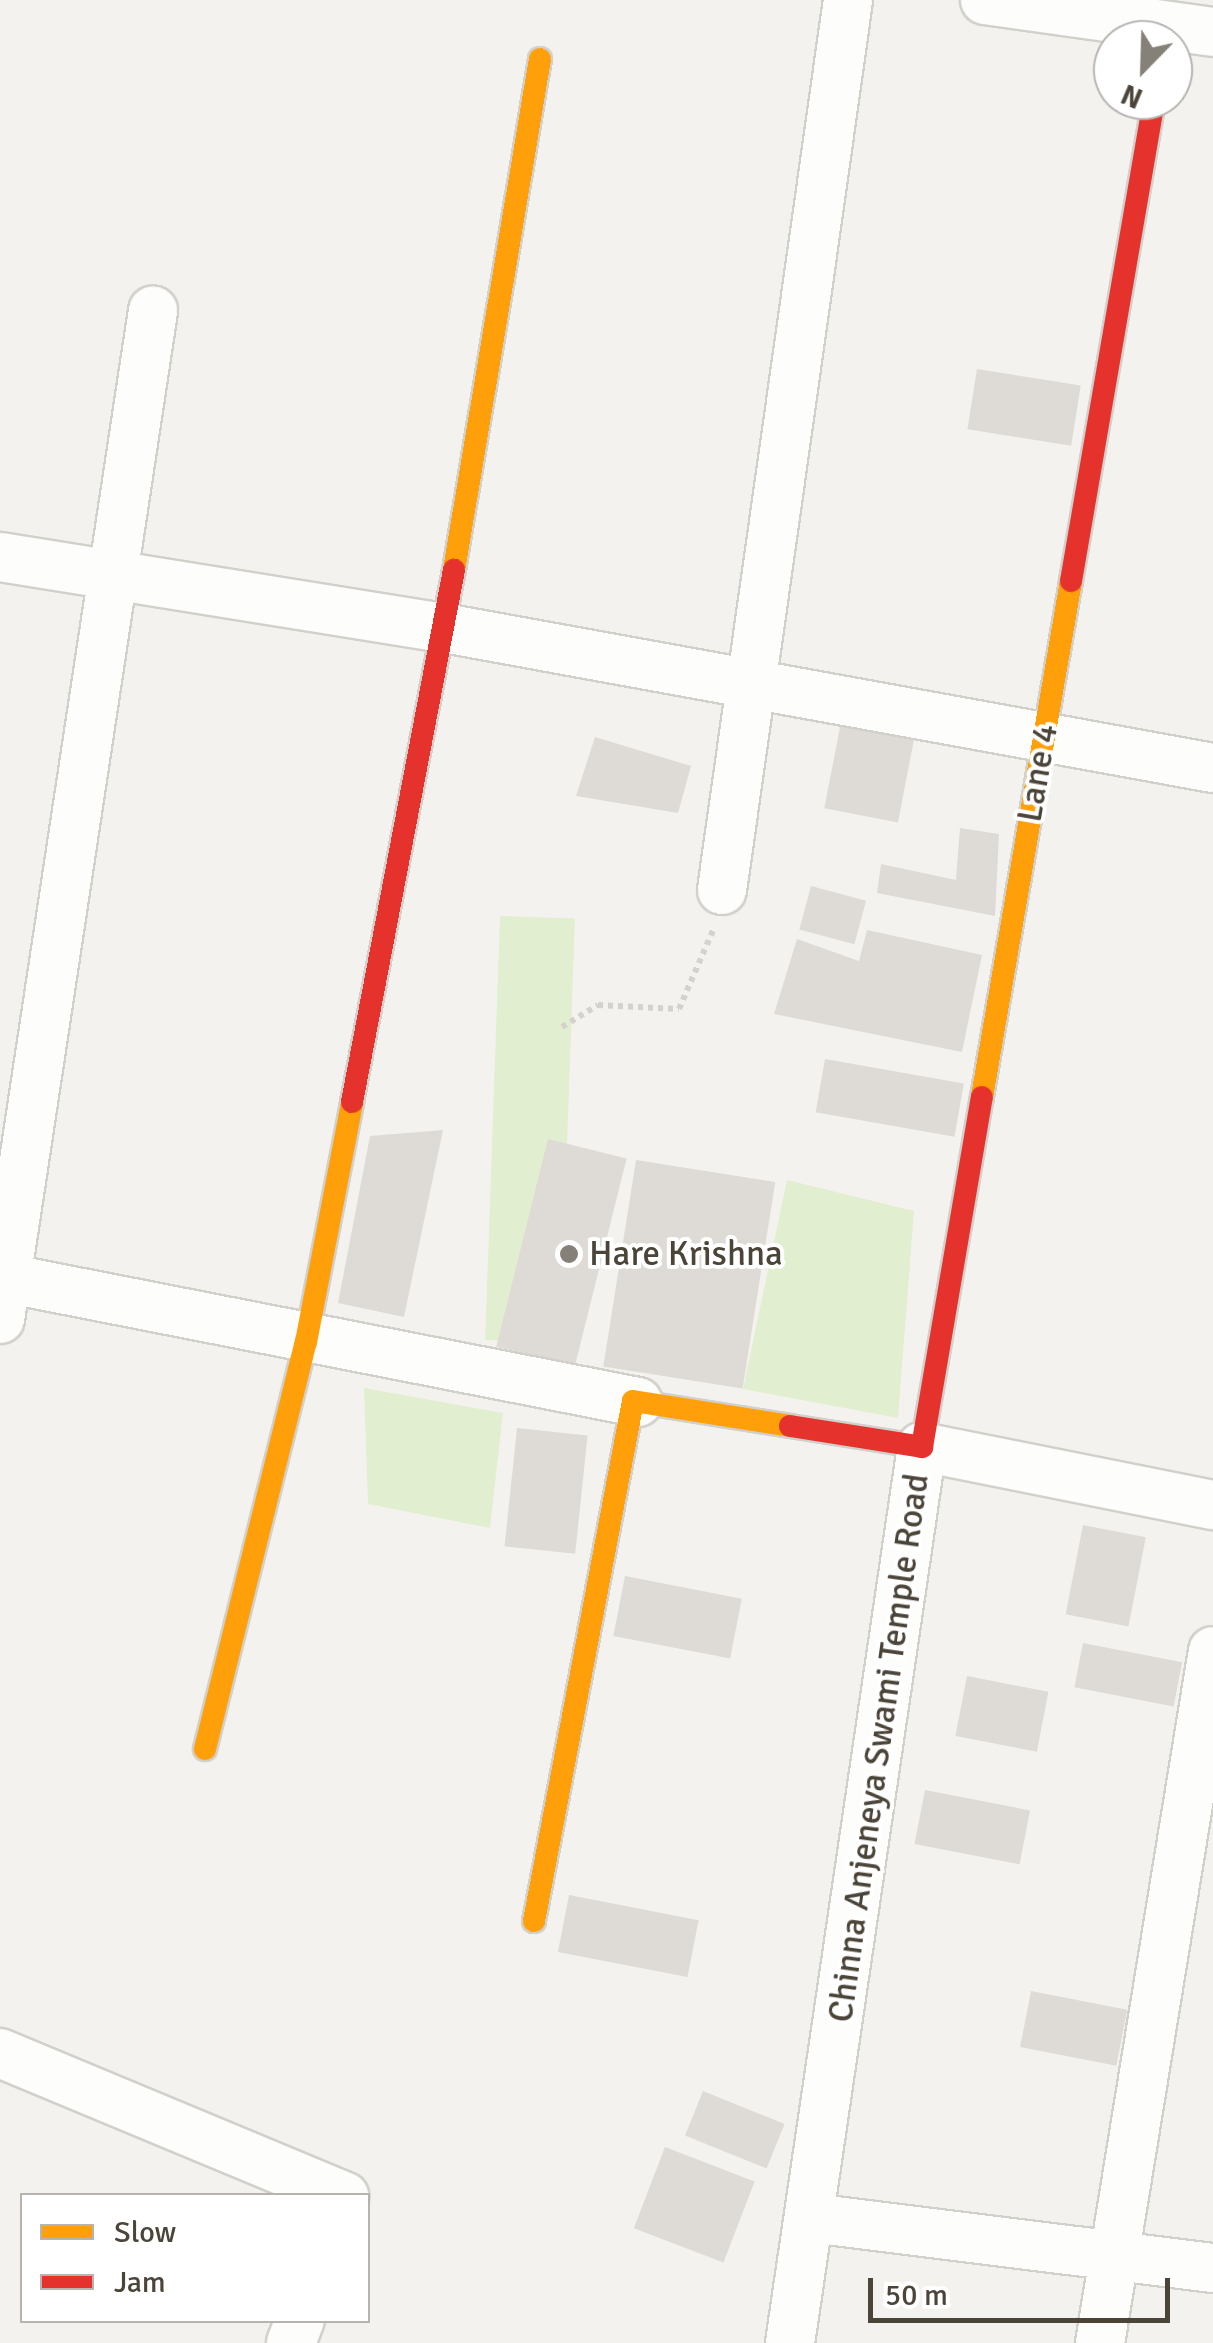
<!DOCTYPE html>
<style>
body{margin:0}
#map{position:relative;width:1213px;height:2343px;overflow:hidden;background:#f4f2ee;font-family:Signika,sans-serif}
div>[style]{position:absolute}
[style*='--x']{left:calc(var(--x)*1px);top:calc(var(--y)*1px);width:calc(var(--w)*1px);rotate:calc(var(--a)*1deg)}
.green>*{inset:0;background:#e1eecf;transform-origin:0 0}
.building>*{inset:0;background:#dedbd6;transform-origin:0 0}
.path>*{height:6px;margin-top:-3px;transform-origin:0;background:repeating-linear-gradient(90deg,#d3d2cc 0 5px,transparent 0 10px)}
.roads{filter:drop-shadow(2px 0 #d2d0cb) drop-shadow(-2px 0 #d2d0cb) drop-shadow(0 2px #d2d0cb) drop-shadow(0 -2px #d2d0cb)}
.street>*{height:48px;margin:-24px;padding:0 24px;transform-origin:24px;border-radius:24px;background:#fdfdfc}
.slow>*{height:22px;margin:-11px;padding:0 11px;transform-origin:11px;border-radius:11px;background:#ff9f0a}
.jam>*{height:22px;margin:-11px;padding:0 11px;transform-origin:11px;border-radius:11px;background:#e5322d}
.dots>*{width:28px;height:28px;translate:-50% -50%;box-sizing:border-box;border:5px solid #fff;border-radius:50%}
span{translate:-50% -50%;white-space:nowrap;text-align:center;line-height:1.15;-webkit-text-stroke:8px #fff;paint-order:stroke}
.street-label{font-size:35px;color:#4b4439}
.poi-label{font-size:35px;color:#4b4439}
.left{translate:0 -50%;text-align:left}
.legend{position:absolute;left:20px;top:2193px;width:350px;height:130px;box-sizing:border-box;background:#fff;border:2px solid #b7b4b0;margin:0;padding:12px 18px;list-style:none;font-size:30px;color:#4b4439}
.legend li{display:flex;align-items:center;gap:20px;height:50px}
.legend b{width:50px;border:2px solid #b7b4b0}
.north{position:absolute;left:1093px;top:20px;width:100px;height:100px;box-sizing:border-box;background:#fff;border:2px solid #b7b4b0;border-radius:50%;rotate:203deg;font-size:28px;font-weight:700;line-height:40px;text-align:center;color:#4b4439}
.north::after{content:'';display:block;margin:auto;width:35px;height:45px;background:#868178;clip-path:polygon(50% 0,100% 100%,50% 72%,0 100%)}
.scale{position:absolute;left:868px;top:2278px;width:302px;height:45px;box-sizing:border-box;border:5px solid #4b4439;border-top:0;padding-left:12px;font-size:30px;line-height:35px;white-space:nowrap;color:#4b4439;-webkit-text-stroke:8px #fff;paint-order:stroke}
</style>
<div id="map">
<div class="green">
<i style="left:500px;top:916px;width:75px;height:424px;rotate:2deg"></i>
<i style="clip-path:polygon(787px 1180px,914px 1211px,898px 1418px,743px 1389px)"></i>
<i style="clip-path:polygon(364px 1388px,503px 1413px,490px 1528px,368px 1504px)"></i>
</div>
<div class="building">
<i style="left:977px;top:369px;width:105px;height:61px;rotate:9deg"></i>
<i style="left:842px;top:717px;width:75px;height:93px;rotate:11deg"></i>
<i style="clip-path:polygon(595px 737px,691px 766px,678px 813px,576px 796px)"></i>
<i style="clip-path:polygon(960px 828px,999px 834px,995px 916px,877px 893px,881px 864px,956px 880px)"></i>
<i style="left:811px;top:886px;width:57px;height:45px;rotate:15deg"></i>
<i style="clip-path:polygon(867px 930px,982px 955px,962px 1052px,774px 1014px,797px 939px,859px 961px)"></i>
<i style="left:825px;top:1059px;width:141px;height:54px;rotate:10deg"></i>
<i style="clip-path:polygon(443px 1130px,404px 1317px,338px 1303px,370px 1136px)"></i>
<i style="left:548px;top:1139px;width:81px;height:214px;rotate:14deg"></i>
<i style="left:636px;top:1160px;width:141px;height:209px;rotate:9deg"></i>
<i style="left:517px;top:1428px;width:71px;height:119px;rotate:6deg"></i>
<i style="left:1083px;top:1525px;width:64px;height:91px;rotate:11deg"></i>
<i style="left:625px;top:1576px;width:119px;height:61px;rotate:11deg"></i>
<i style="left:1083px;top:1643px;width:101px;height:45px;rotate:11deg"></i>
<i style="left:967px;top:1676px;width:83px;height:61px;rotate:11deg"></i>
<i style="left:925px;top:1790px;width:107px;height:55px;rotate:11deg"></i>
<i style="left:569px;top:1895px;width:132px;height:58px;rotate:11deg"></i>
<i style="left:1031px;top:1991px;width:98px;height:57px;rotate:11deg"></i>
<i style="left:703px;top:2091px;width:88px;height:48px;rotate:22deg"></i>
<i style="left:665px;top:2147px;width:96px;height:87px;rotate:21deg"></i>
</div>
<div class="path">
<i style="--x:562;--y:1027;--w:42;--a:-31.4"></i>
<i style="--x:598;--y:1005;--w:81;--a:2.8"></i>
<i style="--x:679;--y:1009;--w:88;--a:-66.6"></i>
</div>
<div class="roads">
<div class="street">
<i style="--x:985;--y:0;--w:230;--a:8"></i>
<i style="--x:0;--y:557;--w:450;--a:9.1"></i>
<i style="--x:444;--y:628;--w:782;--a:10.32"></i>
<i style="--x:722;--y:890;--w:899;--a:-81.94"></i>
<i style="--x:0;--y:1277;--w:650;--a:11.09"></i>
<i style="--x:0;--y:1319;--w:1020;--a:-81.37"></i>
<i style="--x:0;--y:2053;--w:373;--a:22.6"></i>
<i style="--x:811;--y:2218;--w:405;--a:7.1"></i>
<i style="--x:291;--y:2343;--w:25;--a:-69"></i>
<i style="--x:790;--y:2343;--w:906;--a:-81.62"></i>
<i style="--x:922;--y:1447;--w:297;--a:11.3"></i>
<i style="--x:1100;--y:2343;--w:701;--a:-80.73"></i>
</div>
<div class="slow">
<i style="--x:454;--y:570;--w:518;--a:-80.45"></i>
<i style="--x:982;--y:1097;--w:524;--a:-80.21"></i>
<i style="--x:205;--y:1749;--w:419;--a:-76.1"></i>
<i style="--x:306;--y:1342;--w:244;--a:-79.1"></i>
<i style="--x:534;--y:1921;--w:529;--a:-79.22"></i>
<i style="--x:633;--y:1401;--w:159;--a:9"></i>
</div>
<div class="jam">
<i style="--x:1071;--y:581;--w:488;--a:-80.2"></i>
<i style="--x:352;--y:1102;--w:542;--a:-79.15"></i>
<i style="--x:790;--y:1426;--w:134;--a:9"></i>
<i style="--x:922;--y:1447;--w:355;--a:-80.3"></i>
</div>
</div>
<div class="dots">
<i style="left:569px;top:1254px;background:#868178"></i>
</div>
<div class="street-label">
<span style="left:1038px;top:773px;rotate:-80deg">Lane 4</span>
<span style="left:879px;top:1748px;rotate:-82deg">Chinna Anjeneya Swami Temple Road</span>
</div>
<div class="poi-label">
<span class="left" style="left:589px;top:1254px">Hare Krishna</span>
</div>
<ul class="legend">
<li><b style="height:12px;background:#ff9f0a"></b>Slow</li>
<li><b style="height:12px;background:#e5322d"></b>Jam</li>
</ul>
<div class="north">N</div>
<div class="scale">50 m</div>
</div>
